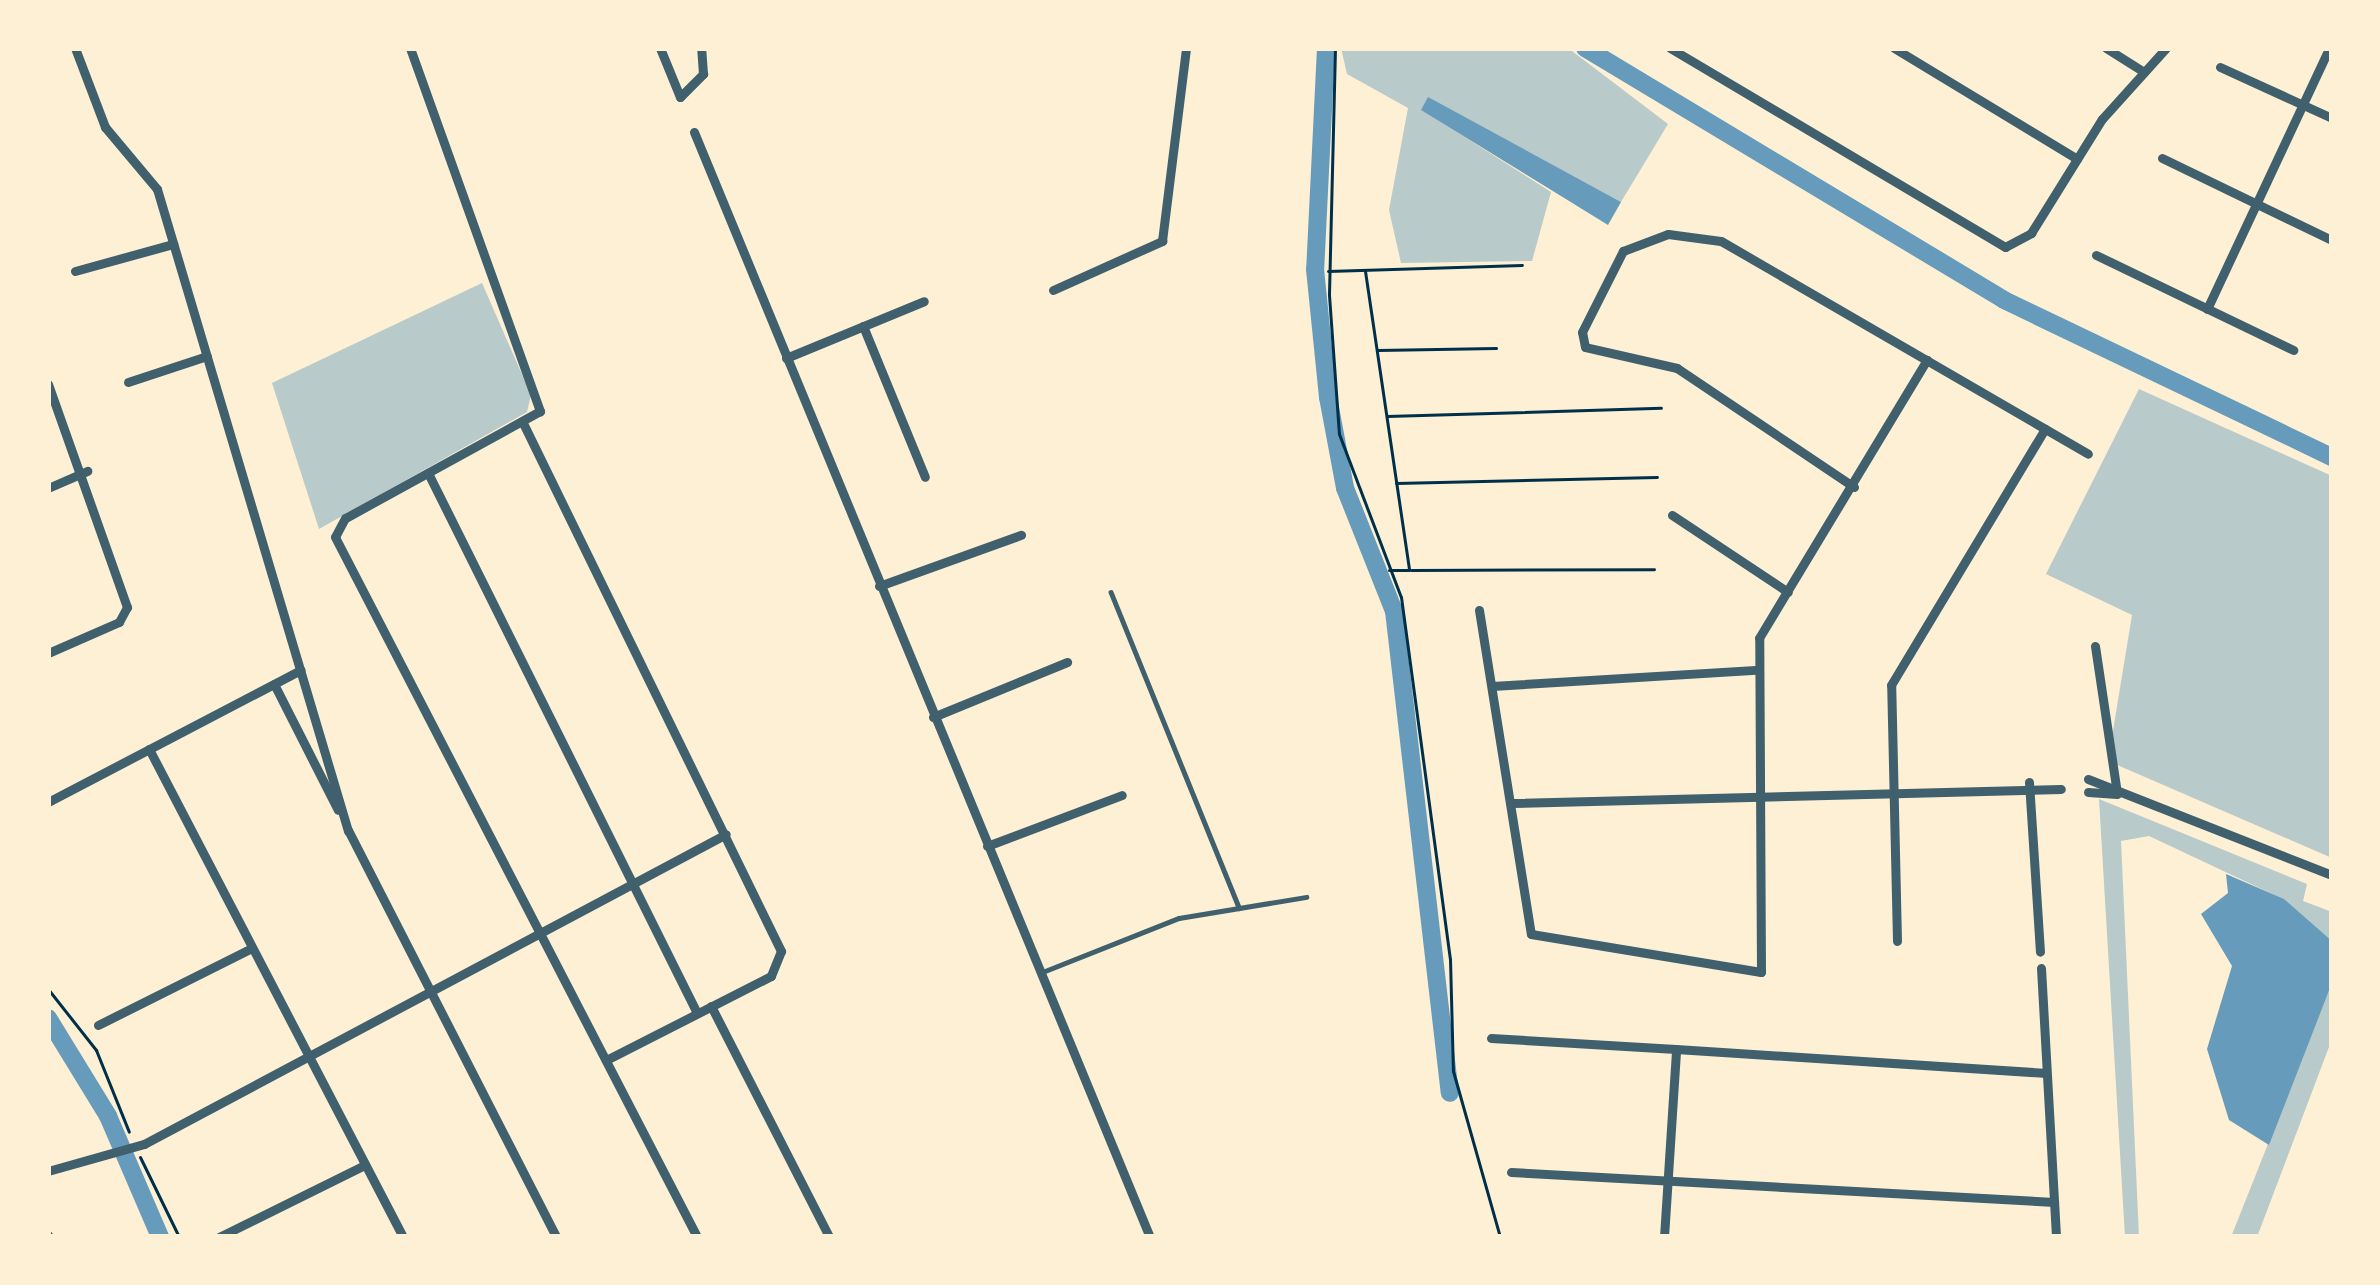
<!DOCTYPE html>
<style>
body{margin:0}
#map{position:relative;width:2380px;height:1285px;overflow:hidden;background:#fdf0d5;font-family:"Work Sans",sans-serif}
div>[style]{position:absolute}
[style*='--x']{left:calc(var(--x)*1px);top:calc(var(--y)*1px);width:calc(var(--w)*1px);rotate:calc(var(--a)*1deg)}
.green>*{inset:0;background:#b9caca}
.water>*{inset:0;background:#669bbc}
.canal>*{height:18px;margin:-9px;padding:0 9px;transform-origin:9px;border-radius:9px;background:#669bbc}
.path>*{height:3px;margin:-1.5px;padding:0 1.5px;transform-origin:1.5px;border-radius:1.5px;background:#003049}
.service>*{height:4.5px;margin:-2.25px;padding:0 2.25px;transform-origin:2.25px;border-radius:2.25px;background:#3f606c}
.minor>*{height:9px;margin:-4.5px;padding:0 4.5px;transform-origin:4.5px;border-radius:4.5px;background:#3f606c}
span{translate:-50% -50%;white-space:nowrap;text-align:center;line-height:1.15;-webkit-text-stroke:12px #fdf0d5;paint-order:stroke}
.frame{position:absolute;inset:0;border:51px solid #fdf0d5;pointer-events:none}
</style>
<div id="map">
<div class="green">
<i style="clip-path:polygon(1341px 48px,1568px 48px,1668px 124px,1621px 202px,1428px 98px,1422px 110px,1551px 192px,1532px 261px,1401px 263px,1389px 210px,1408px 108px,1347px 74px)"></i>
<i style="clip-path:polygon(482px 283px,531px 395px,527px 412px,319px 529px,272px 383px)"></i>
<i style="clip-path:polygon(2139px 389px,2332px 476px,2332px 858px,2108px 761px,2132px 615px,2046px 574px)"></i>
<i style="clip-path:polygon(2099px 799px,2307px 884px,2303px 901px,2332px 912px,2332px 941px,2283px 899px,2149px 836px,2121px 841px,2139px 1237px,2125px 1237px)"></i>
<i style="clip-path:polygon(2332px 983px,2332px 1039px,2257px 1237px,2231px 1237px)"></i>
</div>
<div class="water">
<i style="clip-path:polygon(1428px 97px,1621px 202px,1608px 225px,1421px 110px)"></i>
<i style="clip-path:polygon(2226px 874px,2284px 899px,2332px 941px,2332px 983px,2269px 1145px,2229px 1120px,2207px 1049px,2232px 966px,2201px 914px,2228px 893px)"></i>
</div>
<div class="canal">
<i style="--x:1326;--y:48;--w:221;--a:92.8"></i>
<i style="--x:1315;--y:269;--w:129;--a:84.2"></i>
<i style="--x:1328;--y:397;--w:93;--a:79.4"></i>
<i style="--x:1345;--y:488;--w:132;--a:68.3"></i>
<i style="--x:1394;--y:611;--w:485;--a:83.4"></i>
<i style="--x:1585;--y:48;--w:489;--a:31"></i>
<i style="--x:2004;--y:300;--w:364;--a:25.6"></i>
<i style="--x:48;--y:1018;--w:115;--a:58.5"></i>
<i style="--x:108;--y:1116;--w:132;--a:66.7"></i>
</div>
<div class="path">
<i style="--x:1335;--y:48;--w:247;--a:91.4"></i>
<i style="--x:1329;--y:295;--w:139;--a:85.9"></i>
<i style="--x:1339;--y:434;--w:174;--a:69.2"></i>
<i style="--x:1401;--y:597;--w:365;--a:82.3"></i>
<i style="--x:1450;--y:959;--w:112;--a:88.5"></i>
<i style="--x:1453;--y:1071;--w:173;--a:74.2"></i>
<i style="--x:1328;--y:271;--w:194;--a:-1.8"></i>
<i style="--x:1365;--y:271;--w:302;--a:81.6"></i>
<i style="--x:1409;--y:570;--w:20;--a:180"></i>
<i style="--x:1378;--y:350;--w:118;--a:-1"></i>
<i style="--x:1387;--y:416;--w:274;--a:-1.7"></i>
<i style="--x:1396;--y:483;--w:261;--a:-1.3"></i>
<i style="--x:1411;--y:570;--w:243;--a:-0.2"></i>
<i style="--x:48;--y:989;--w:78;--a:51.8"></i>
<i style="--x:96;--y:1050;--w:88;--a:68.1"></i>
<i style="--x:140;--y:1157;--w:89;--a:64"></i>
</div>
<div class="service">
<i style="--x:1111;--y:592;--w:341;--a:67.9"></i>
<i style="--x:1040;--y:973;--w:149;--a:-21.6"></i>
<i style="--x:1179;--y:918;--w:129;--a:-9.4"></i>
</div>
<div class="minor">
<i style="--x:75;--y:48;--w:85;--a:69.2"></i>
<i style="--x:105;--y:127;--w:81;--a:50"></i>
<i style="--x:157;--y:189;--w:670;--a:73.43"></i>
<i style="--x:410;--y:48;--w:386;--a:70.3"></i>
<i style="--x:540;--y:411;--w:222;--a:151.2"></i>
<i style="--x:345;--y:518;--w:21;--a:118"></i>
<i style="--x:335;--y:537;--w:788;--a:62.65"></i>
<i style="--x:660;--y:48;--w:53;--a:67.8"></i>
<i style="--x:680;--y:97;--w:33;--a:-45"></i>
<i style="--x:703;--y:74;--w:26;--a:-94"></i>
<i style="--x:1670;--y:48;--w:390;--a:30.7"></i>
<i style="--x:2005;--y:247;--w:30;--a:-28"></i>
<i style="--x:2031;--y:233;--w:134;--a:-58.1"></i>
<i style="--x:2102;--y:119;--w:96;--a:-48"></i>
<i style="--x:1894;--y:48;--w:214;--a:31.2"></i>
<i style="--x:2106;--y:48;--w:45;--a:32.3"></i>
<i style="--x:2220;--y:67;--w:123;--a:24.5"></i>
<i style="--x:694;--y:132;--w:1195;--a:67.58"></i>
<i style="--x:2162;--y:158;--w:189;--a:25.8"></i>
<i style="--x:2096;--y:255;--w:219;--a:25.7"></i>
<i style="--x:75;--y:271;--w:102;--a:-15.4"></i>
<i style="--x:1053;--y:290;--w:120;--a:-24.2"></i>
<i style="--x:1162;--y:241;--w:194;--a:-82.9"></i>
<i style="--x:2207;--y:309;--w:288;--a:-64.9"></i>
<i style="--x:863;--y:326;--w:163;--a:67.7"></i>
<i style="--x:786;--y:358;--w:149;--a:-22.4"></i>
<i style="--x:128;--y:382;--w:83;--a:-18.2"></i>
<i style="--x:48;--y:384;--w:237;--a:70.5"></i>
<i style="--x:127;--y:607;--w:17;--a:118"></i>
<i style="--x:119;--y:622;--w:77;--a:156.4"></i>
<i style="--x:523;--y:423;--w:588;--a:63.96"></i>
<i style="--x:781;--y:951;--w:27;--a:112"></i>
<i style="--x:771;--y:976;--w:185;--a:153"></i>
<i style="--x:428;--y:473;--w:603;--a:63.52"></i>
<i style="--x:1854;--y:487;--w:213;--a:-146.1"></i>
<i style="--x:1677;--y:368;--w:94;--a:-167.1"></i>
<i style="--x:1585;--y:347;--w:15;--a:-101"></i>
<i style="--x:1582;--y:332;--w:91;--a:-63.2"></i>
<i style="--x:1623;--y:251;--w:48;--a:-20.7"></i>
<i style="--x:1668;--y:234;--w:53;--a:7.5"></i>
<i style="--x:1721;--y:241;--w:424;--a:30.1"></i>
<i style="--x:48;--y:488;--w:43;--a:-23.6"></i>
<i style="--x:1672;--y:515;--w:139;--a:33.6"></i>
<i style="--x:879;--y:586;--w:151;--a:-19.8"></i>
<i style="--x:1479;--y:610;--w:328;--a:80.9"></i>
<i style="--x:1531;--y:934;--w:233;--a:9.4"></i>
<i style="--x:1761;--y:972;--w:334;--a:-90.3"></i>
<i style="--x:1759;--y:638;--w:325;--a:-58.9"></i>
<i style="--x:2095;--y:646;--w:149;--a:81.5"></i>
<i style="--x:274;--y:684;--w:141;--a:63.1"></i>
<i style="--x:1492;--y:686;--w:264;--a:-3.5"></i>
<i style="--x:933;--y:717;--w:145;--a:-22.3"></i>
<i style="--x:149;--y:749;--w:550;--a:62.5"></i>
<i style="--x:2088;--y:779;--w:262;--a:21.5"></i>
<i style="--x:2029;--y:782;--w:170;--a:86.3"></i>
<i style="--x:2088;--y:792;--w:29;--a:4"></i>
<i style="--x:48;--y:802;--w:285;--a:-27.6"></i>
<i style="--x:1512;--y:803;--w:549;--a:-1.46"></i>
<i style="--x:348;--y:830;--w:457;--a:62.9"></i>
<i style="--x:987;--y:846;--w:144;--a:-20.7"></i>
<i style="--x:1897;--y:941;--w:256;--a:-91.3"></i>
<i style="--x:1891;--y:685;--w:299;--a:-59"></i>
<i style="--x:2041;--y:968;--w:269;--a:86.8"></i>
<i style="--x:711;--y:1006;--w:259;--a:62.9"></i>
<i style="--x:98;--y:1025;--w:172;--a:-26.6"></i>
<i style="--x:1491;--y:1038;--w:185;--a:3.4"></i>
<i style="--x:48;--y:1171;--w:100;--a:-15.7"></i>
<i style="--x:144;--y:1144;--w:659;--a:-28.04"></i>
<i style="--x:1511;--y:1172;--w:544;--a:3.16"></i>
<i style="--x:48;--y:1235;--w:2;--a:63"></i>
<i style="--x:219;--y:1237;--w:163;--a:-26.3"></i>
<i style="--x:1664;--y:1237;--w:188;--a:-86.3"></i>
<i style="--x:1676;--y:1049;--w:371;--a:3.7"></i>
</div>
<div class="frame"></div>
</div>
